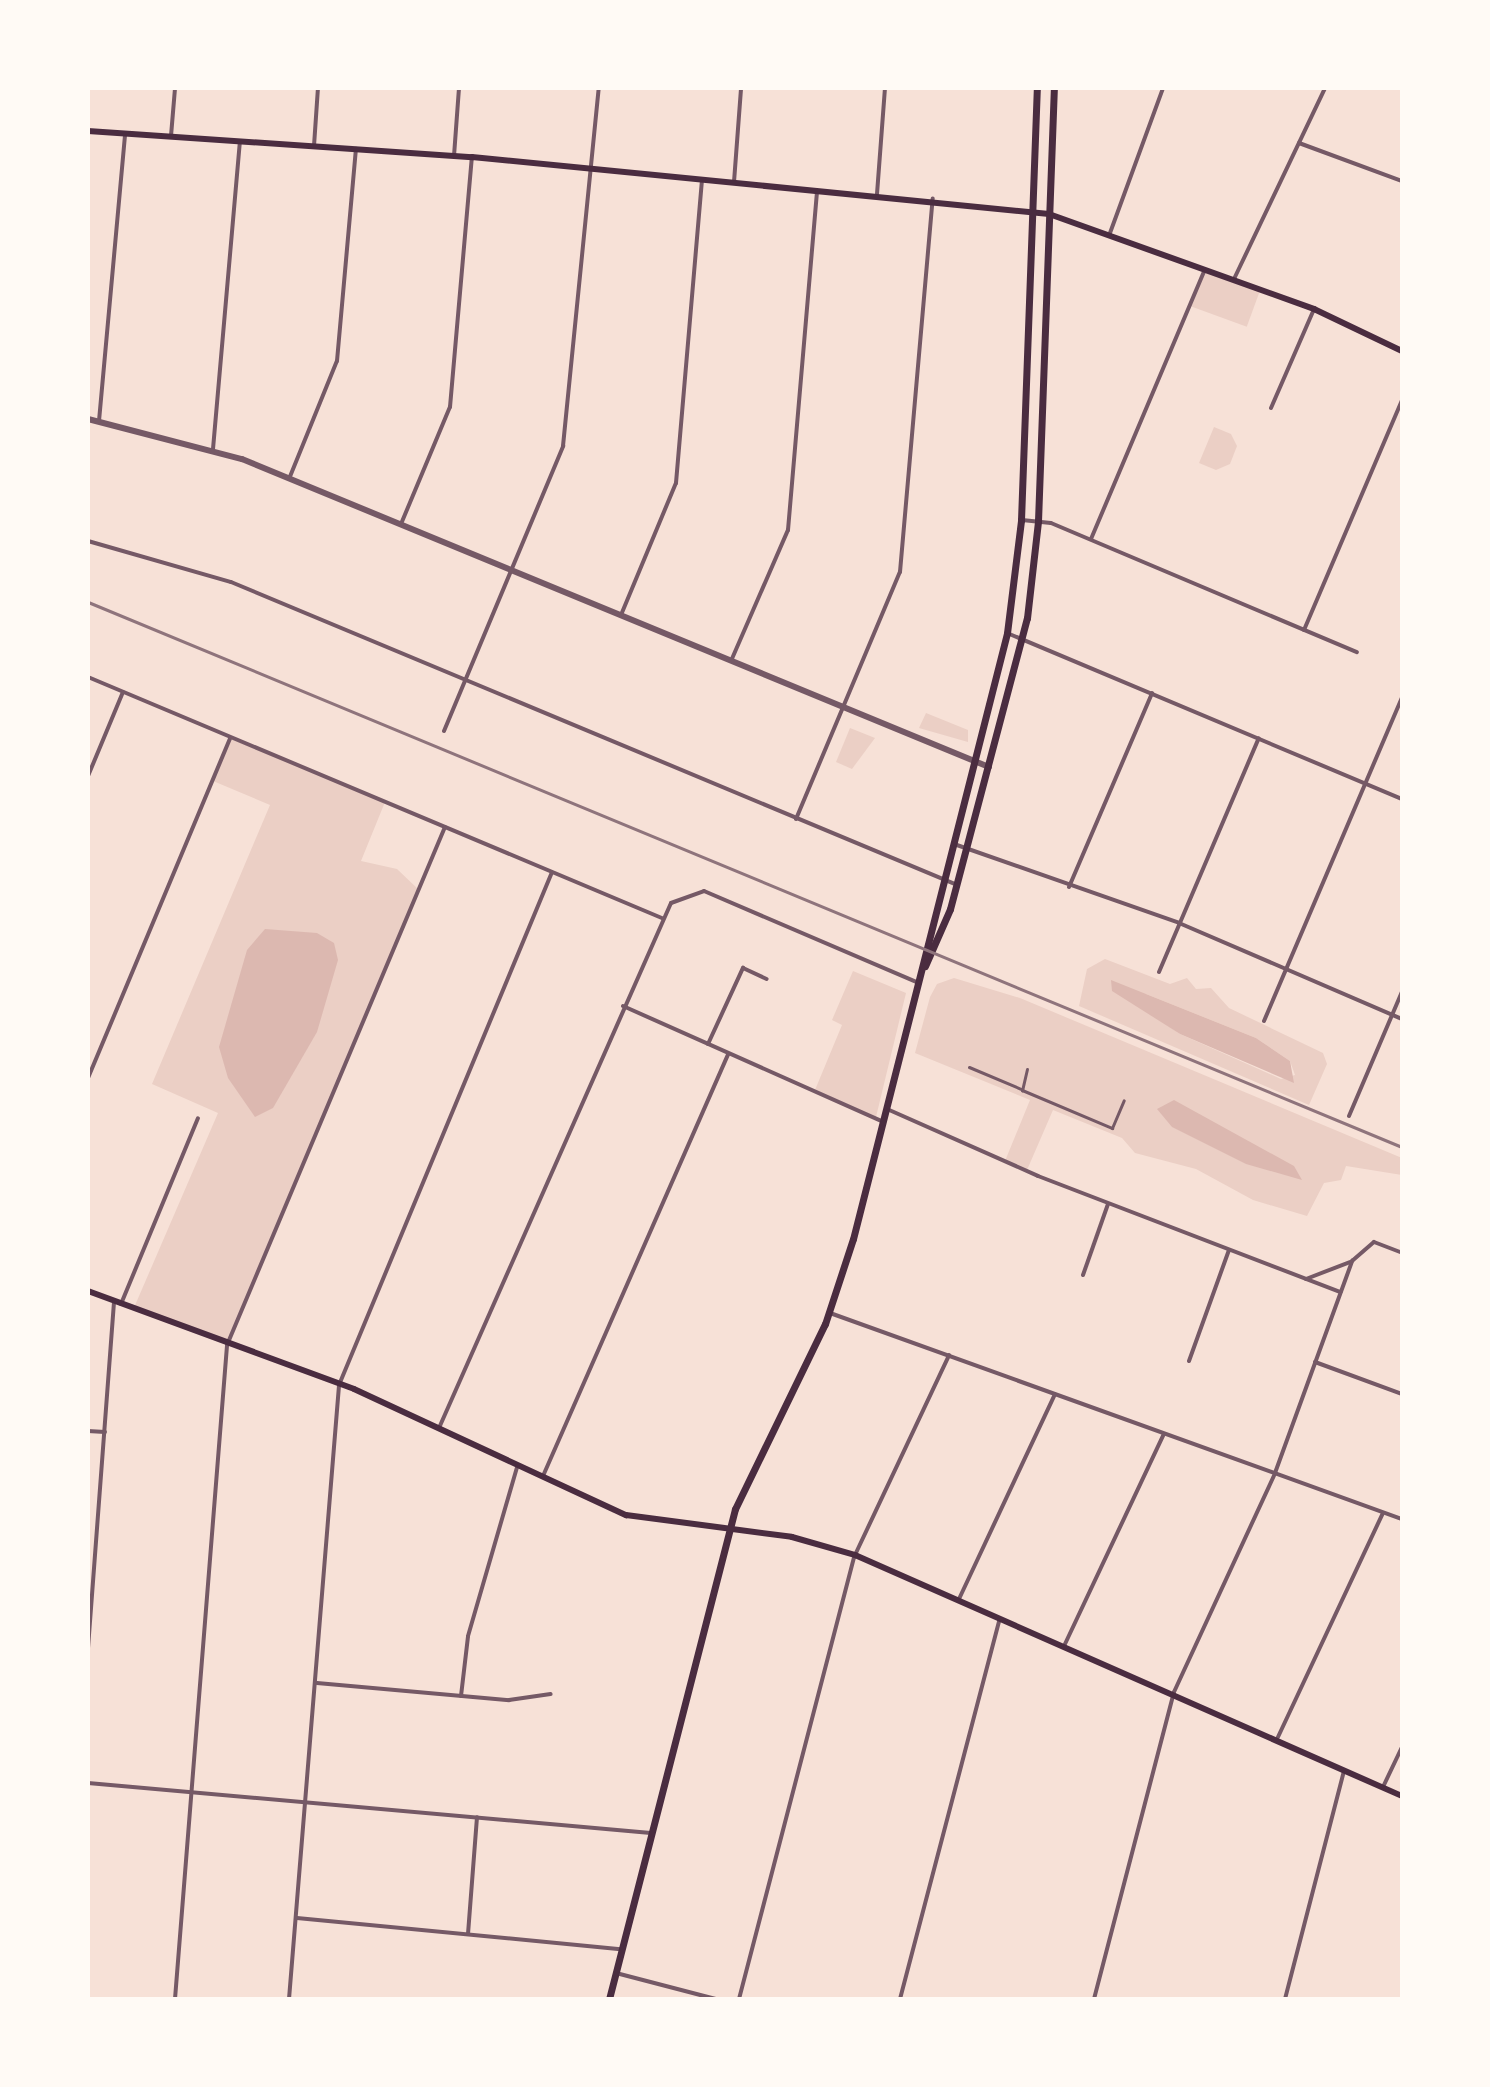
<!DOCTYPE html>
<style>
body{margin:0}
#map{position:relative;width:1490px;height:2087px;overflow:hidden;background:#f7e1d7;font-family:Karla,sans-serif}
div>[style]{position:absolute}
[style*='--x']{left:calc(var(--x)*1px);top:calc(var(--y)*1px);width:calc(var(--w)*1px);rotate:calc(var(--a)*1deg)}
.green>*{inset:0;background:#ebcfc5;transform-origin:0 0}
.water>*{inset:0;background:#dcb8b0}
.pedestrian>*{height:3px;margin:-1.5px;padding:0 1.5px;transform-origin:1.5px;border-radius:1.5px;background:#755966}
.minor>*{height:4px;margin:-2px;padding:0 2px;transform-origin:2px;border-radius:2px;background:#755966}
.tertiary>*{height:6px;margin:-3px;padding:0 3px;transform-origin:3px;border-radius:3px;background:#755966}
.secondary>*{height:6px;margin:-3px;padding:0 3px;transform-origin:3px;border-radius:3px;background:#4a2c40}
.primary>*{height:7px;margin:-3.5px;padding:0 3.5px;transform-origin:3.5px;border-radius:3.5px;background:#4a2c40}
.rail>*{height:3px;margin:-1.5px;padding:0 1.5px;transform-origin:1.5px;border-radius:1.5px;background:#8f747c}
span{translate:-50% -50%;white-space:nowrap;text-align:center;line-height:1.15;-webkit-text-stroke:8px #fffaf5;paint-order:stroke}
.frame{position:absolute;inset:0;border:90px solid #fffaf5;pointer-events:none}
</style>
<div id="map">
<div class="green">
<i style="left:1205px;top:269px;width:59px;height:40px;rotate:20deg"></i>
<i style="clip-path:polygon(1214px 427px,1231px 434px,1237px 446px,1230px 464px,1216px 470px,1199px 463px)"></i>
<i style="clip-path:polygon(926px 713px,968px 730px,968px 742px,919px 728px)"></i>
<i style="clip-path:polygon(850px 728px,875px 738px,852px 769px,836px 762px)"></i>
<i style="clip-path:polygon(231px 739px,385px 802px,361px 861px,397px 869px,419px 890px,227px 1345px,133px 1310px,218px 1113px,152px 1084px,270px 805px,213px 781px)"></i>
<i style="clip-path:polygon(evenodd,1105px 959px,1170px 984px,1187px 978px,1196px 989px,1211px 988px,1229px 1008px,1323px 1053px,1327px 1064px,1309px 1105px,1079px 1006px,1087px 969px,1105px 959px,1146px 994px,1256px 1038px,1290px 1061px,1295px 1075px,1281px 1079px,1180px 1034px,1139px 1006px,1146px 994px)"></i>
<i style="clip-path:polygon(853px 971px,906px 993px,876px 1117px,815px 1090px,842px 1025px,832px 1020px)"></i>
<i style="clip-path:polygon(954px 978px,1020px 998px,1402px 1158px,1402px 1175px,1346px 1166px,1341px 1180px,1324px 1183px,1307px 1216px,1253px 1200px,1196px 1169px,1135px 1153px,1122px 1138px,1053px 1110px,1027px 1170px,1005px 1161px,1030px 1100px,915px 1053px,930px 997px,937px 984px)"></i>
</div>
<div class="water">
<i style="clip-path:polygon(265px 929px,317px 933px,334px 943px,338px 960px,317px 1032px,273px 1108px,255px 1117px,228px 1078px,219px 1047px,247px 950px)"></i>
<i style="clip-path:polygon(1111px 980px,1256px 1038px,1290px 1061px,1294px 1083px,1180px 1034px,1112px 991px)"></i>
<i style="clip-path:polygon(1174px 1100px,1294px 1166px,1302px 1180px,1246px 1164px,1172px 1127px,1157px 1109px)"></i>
</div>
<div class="pedestrian">
<i style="--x:969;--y:1067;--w:56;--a:22.9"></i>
<i style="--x:1027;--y:1069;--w:22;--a:103"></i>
<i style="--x:1022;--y:1090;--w:98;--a:22.9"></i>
<i style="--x:1112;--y:1128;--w:30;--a:-67"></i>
</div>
<div class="minor">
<i style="--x:171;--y:136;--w:48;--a:-85.2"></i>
<i style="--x:1299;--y:143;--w:110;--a:20.3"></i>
<i style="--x:314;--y:146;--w:58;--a:-86.1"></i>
<i style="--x:454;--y:156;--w:68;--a:-85.8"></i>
<i style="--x:734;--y:182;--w:94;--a:-85.7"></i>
<i style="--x:877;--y:194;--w:106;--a:-85.7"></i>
<i style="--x:1110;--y:233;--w:154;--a:-69.9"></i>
<i style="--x:1234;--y:279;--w:212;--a:-64.5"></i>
<i style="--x:1271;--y:408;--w:108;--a:-66.5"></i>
<i style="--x:99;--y:421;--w:288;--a:-84.8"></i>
<i style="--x:213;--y:449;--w:309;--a:-85"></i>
<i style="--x:289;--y:479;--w:127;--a:-67.9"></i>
<i style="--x:337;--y:361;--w:213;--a:-84.9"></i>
<i style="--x:1022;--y:520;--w:29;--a:6"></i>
<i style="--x:1051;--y:523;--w:332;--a:22.9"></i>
<i style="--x:401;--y:524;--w:127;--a:-67.3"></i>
<i style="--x:450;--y:407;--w:251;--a:-85"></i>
<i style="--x:1091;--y:539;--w:291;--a:-67.1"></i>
<i style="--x:88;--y:541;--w:149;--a:16"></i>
<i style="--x:231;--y:582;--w:784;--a:22.64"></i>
<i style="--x:621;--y:615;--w:143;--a:-67.4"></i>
<i style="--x:676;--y:483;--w:304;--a:-85.1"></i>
<i style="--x:1304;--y:630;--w:250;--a:-66.9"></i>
<i style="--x:1007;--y:633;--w:428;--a:22.8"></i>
<i style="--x:731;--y:661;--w:143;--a:-66.5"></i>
<i style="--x:788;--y:530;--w:340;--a:-85.1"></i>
<i style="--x:88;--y:677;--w:623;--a:22.78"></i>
<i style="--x:444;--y:731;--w:309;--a:-67.3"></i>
<i style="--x:563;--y:446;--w:360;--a:-84.3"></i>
<i style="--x:88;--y:776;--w:91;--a:-67.4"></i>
<i style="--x:796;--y:819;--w:268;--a:-67.2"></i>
<i style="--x:900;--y:572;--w:375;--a:-85"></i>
<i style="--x:954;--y:844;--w:238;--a:19.3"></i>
<i style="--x:1179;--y:923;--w:243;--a:23.3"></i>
<i style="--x:1069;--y:887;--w:211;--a:-66.8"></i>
<i style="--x:1159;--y:972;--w:254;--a:-66.9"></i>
<i style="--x:623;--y:1006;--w:285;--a:24"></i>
<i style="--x:1264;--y:1021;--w:352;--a:-66.9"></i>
<i style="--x:708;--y:1044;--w:84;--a:-65.3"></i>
<i style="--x:743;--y:968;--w:26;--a:25"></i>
<i style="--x:88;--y:1078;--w:368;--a:-67.3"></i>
<i style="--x:887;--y:1109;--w:165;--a:23.9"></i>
<i style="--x:1038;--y:1176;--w:324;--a:21"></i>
<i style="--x:1349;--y:1116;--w:135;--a:-66.9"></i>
<i style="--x:1083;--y:1275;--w:75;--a:-70.6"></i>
<i style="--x:1306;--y:1279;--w:47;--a:-21.1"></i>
<i style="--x:121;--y:1304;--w:201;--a:-67.5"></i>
<i style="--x:830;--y:1313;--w:608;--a:19.81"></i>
<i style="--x:1189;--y:1361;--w:118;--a:-70.2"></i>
<i style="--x:1315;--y:1362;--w:93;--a:20.2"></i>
<i style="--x:439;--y:1428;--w:574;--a:-66.16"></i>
<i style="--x:671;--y:903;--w:35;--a:-20"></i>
<i style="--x:704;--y:891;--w:234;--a:23.2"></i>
<i style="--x:88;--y:1431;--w:17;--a:3"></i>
<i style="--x:543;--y:1476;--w:461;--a:-66.3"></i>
<i style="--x:959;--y:1599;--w:226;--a:-64.9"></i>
<i style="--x:1065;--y:1644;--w:232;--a:-64.8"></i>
<i style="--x:88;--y:1648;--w:346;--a:-85.7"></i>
<i style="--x:317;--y:1683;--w:193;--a:5.1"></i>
<i style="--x:509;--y:1700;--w:42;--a:-8.1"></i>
<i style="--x:461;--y:1696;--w:60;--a:-83.3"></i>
<i style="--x:468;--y:1636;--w:176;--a:-73.8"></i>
<i style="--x:1278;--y:1737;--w:247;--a:-64.9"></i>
<i style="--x:88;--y:1783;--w:565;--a:5.08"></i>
<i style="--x:1383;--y:1787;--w:44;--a:-64.6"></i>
<i style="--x:297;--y:1918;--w:325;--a:5.5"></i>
<i style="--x:468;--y:1934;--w:117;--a:-85.6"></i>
<i style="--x:616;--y:1973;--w:103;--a:14.6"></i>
<i style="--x:175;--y:1999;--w:656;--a:-85.45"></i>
<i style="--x:227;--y:1345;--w:562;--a:-67.18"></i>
<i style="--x:289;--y:1999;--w:616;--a:-85.34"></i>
<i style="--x:339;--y:1385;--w:555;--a:-67.45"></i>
<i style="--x:739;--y:1999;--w:459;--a:-75.4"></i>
<i style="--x:855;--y:1555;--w:221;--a:-64.8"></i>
<i style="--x:900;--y:1999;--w:393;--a:-75.3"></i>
<i style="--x:1094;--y:1999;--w:317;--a:-75.4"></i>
<i style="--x:1174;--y:1692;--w:241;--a:-65.2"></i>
<i style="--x:1275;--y:1473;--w:226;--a:-70"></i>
<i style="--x:1352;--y:1261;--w:29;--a:-41"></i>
<i style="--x:1374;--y:1242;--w:30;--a:21"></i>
<i style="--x:1285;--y:1999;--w:236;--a:-75.5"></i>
</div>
<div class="tertiary">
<i style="--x:88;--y:419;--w:159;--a:14.6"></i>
<i style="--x:242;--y:459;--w:808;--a:22.41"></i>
</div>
<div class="secondary">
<i style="--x:88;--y:131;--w:385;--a:3.9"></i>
<i style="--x:472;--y:157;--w:580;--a:5.64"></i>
<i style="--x:1049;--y:214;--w:282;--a:19.7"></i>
<i style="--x:1314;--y:309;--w:98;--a:25.5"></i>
<i style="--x:88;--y:1291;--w:283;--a:20.2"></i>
<i style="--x:354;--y:1389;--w:300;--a:24.9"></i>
<i style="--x:626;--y:1515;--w:167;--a:7.5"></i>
<i style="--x:792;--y:1537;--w:66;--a:15.9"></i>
<i style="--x:855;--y:1555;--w:598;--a:23.78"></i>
</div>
<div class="primary">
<i style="--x:925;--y:966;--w:62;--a:-66.3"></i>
<i style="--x:950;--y:909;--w:301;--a:-75.2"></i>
<i style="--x:1027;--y:618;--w:98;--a:-83.5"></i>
<i style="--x:1038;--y:521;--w:433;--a:-87.9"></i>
<i style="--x:609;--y:1999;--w:506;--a:-75.58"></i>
<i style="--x:735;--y:1509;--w:206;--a:-64.1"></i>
<i style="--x:825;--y:1324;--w:89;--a:-71.8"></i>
<i style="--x:853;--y:1239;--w:625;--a:-75.74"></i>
<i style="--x:1007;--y:633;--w:114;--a:-82.9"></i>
<i style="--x:1021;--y:520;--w:432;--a:-87.9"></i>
</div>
<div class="rail">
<i style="--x:88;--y:602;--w:1423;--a:22.53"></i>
</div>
<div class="frame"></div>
</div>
